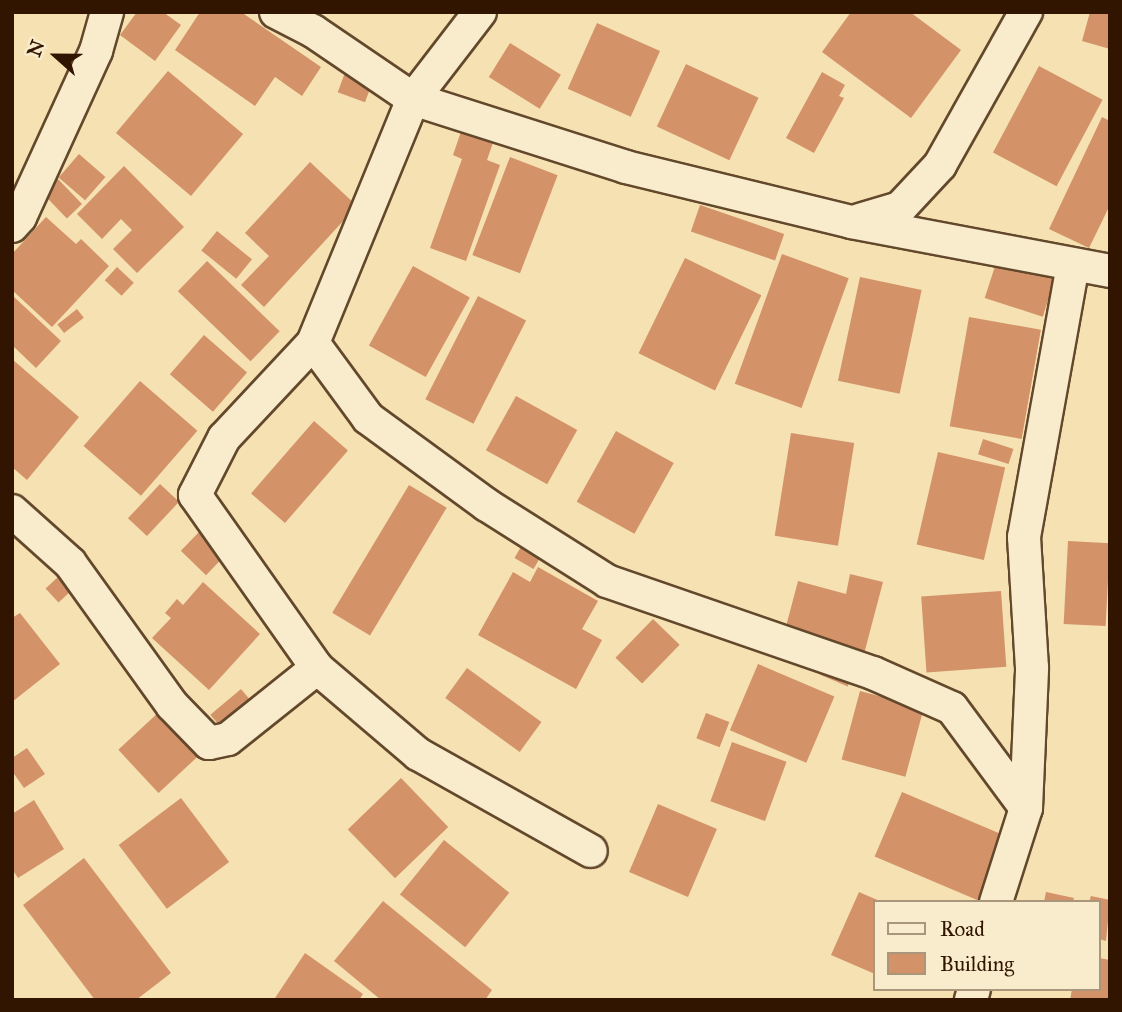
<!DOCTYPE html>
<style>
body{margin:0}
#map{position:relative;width:1122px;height:1012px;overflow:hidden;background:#f5e1b2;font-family:"IM FELL Great Primer",serif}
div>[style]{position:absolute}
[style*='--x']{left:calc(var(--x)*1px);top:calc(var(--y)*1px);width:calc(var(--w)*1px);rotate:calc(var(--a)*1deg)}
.building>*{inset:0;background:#d39268;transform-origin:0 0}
.roads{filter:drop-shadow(2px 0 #63482c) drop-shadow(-2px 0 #63482c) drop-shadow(0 2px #63482c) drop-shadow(0 -2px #63482c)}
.street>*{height:32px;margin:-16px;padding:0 16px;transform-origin:16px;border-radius:16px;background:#f8eccd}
span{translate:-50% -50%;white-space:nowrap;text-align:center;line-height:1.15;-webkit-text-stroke:6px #f8eccd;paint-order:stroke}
.frame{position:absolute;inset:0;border:14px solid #321500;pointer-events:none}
.legend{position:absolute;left:873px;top:900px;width:228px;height:91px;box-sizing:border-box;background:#f8eccd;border:2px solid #a9967b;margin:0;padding:9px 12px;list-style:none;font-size:21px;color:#321500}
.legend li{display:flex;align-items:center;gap:14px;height:35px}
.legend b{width:35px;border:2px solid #a9967b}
.north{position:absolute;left:21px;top:21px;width:70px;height:70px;-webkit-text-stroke:5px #f8eccd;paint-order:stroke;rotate:291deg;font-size:19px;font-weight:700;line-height:28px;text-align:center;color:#321500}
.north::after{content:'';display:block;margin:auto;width:24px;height:32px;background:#321500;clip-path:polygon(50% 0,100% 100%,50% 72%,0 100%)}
</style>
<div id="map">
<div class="building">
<i style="clip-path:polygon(137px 12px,163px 12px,181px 25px,155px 61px,120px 35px)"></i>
<i style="clip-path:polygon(200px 12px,241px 12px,321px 67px,302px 96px,275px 77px,255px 106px,175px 50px)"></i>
<i style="clip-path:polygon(851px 12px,910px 12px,961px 50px,911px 118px,822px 52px)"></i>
<i style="clip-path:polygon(1090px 12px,1110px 12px,1110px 49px,1082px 41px)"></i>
<i style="left:597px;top:23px;width:69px;height:72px;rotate:24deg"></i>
<i style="left:510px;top:43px;width:60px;height:40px;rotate:32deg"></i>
<i style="left:686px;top:64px;width:80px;height:69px;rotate:25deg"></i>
<i style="left:1039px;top:66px;width:72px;height:98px;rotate:28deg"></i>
<i style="left:347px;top:67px;width:29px;height:27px;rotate:20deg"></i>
<i style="left:168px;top:71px;width:98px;height:81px;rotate:40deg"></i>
<i style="clip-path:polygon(822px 72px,845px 85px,839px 96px,844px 98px,814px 153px,786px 138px)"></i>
<i style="clip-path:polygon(1102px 117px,1110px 121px,1110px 205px,1089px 248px,1049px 229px)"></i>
<i style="clip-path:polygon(464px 123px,496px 134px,487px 160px,500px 165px,466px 261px,430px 248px,462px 159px,453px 155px)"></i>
<i style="left:79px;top:154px;width:35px;height:31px;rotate:41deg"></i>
<i style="left:510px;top:157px;width:51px;height:105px;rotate:21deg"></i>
<i style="clip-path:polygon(310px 162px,357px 206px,264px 307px,241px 285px,269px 256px,245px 233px)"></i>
<i style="clip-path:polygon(124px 166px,184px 227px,137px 273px,113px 249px,132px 230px,121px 219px,102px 239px,77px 214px)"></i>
<i style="left:57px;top:178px;width:36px;height:21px;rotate:46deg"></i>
<i style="left:700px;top:205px;width:89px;height:28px;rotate:19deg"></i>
<i style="clip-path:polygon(46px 217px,76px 244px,81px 239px,109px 266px,52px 327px,12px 290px,12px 254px)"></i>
<i style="left:217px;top:231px;width:45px;height:25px;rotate:39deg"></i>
<i style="left:782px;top:254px;width:71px;height:138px;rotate:20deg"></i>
<i style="left:998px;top:257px;width:61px;height:43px;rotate:18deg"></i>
<i style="left:685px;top:258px;width:85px;height:106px;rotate:26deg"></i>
<i style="left:207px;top:261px;width:101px;height:42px;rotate:44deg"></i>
<i style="left:413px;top:266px;width:65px;height:91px;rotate:29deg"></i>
<i style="left:117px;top:267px;width:23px;height:18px;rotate:43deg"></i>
<i style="left:860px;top:277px;width:63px;height:106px;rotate:12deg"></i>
<i style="clip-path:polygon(12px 295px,61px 341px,36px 368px,12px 345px)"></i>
<i style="left:478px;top:296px;width:54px;height:116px;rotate:27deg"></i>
<i style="left:77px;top:309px;width:11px;height:25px;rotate:52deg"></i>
<i style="left:969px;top:317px;width:73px;height:111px;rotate:10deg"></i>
<i style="left:204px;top:335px;width:57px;height:52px;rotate:41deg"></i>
<i style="clip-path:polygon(12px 359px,79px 417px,27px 480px,12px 467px)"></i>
<i style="left:140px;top:381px;width:76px;height:86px;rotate:41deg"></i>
<i style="left:516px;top:396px;width:70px;height:62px;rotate:29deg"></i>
<i style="left:314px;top:421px;width:45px;height:96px;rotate:41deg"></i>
<i style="left:616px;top:431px;width:66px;height:81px;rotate:29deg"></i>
<i style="left:791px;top:433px;width:64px;height:104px;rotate:9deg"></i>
<i style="left:983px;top:439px;width:32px;height:16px;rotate:18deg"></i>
<i style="left:938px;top:452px;width:69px;height:95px;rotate:13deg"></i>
<i style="left:160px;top:484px;width:26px;height:47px;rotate:43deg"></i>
<i style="left:409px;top:485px;width:44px;height:149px;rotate:31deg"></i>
<i style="left:201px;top:530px;width:35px;height:29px;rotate:44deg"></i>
<i style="left:526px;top:538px;width:22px;height:23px;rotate:30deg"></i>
<i style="left:1068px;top:541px;width:42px;height:83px;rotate:3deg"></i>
<i style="clip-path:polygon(538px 567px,598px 601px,582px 629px,602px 640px,576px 689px,478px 635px,513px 572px,530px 582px)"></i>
<i style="clip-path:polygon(850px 574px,883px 582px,864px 654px,784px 634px,798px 581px,846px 594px)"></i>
<i style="left:58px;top:577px;width:19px;height:17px;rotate:47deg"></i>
<i style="clip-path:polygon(203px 582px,260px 634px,209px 690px,152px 638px,171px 618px,165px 613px,177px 599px,183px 605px)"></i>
<i style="left:1001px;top:591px;width:76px;height:80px;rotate:86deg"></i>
<i style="clip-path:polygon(20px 613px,60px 664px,12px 702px,12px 618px)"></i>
<i style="left:653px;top:619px;width:37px;height:54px;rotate:44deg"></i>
<i style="left:826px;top:661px;width:30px;height:15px;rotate:23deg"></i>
<i style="left:758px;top:664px;width:83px;height:72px;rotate:23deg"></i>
<i style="left:467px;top:668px;width:92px;height:37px;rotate:36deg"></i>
<i style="left:241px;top:689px;width:26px;height:40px;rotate:50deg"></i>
<i style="left:860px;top:691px;width:66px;height:71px;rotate:15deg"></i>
<i style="left:160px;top:711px;width:59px;height:57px;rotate:47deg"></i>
<i style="left:706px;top:713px;width:25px;height:27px;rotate:21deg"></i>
<i style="left:732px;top:742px;width:58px;height:63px;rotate:20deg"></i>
<i style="clip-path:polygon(27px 748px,45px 774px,24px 788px,12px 771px,12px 758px)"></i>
<i style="left:401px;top:778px;width:68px;height:74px;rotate:46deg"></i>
<i style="left:902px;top:792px;width:112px;height:70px;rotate:23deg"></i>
<i style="left:181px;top:798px;width:80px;height:78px;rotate:53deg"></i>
<i style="clip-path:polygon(34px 800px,64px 849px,18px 878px,12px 869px,12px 814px)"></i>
<i style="left:658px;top:804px;width:64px;height:74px;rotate:23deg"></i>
<i style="left:444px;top:840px;width:84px;height:70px;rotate:39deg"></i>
<i style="clip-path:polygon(84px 858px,171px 973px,136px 1000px,95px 1000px,23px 905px)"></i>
<i style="clip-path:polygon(859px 892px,882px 902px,875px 902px,875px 974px,831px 955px)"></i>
<i style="clip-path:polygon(1046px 892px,1074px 898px,1073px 902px,1044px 902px)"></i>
<i style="clip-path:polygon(1091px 896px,1110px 900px,1106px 941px,1099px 939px,1099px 902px,1089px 902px)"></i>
<i style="clip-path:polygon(383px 901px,492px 990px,485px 1000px,381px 1000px,334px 961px)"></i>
<i style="clip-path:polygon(305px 953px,363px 994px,359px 1000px,275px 998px)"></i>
<i style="clip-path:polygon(1099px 958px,1110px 960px,1110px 1000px,1070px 1000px,1072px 989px,1099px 989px)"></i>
</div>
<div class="roads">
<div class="street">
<i style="--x:276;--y:12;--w:42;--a:27.2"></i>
<i style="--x:313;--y:31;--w:121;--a:34.2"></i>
<i style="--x:413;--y:99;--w:224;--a:17.7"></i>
<i style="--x:626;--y:167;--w:232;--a:13.7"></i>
<i style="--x:851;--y:222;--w:264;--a:10.7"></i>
<i style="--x:480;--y:12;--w:110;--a:127.6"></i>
<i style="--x:413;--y:99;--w:264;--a:112.3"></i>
<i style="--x:313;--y:343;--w:93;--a:53.7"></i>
<i style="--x:368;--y:418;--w:147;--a:36.2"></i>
<i style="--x:487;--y:505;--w:142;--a:32.3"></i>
<i style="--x:607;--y:581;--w:281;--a:19.1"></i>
<i style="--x:873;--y:673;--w:86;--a:23.9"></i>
<i style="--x:952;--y:708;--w:124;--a:53.5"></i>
<i style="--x:859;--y:220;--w:43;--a:-16.3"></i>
<i style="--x:900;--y:208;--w:59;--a:-47.1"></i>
<i style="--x:940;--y:165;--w:176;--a:-60.7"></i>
<i style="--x:12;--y:226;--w:12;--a:-48"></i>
<i style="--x:20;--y:217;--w:183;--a:-65.4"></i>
<i style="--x:96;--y:51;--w:41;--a:-74.2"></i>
<i style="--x:313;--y:343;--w:130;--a:133.1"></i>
<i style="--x:224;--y:438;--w:64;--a:117"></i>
<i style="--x:195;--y:495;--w:212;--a:54.8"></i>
<i style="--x:317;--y:668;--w:133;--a:40.4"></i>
<i style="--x:418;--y:754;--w:198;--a:29.3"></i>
<i style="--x:12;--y:511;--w:78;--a:41.9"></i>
<i style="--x:70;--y:563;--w:175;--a:54.3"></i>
<i style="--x:172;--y:705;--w:53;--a:45.8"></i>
<i style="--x:209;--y:743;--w:19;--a:-12"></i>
<i style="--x:228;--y:739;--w:114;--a:-38.6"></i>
<i style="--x:996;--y:902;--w:99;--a:-72.3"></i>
<i style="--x:1026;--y:808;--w:140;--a:-87.5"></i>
<i style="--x:1032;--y:668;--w:131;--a:-93.5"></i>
<i style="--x:1024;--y:537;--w:275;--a:-79.8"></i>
<i style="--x:971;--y:1000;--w:11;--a:-75"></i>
</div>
</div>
<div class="frame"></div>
<ul class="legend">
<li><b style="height:9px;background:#f8eccd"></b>Road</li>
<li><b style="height:19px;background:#d39268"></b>Building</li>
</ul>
<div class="north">N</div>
</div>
